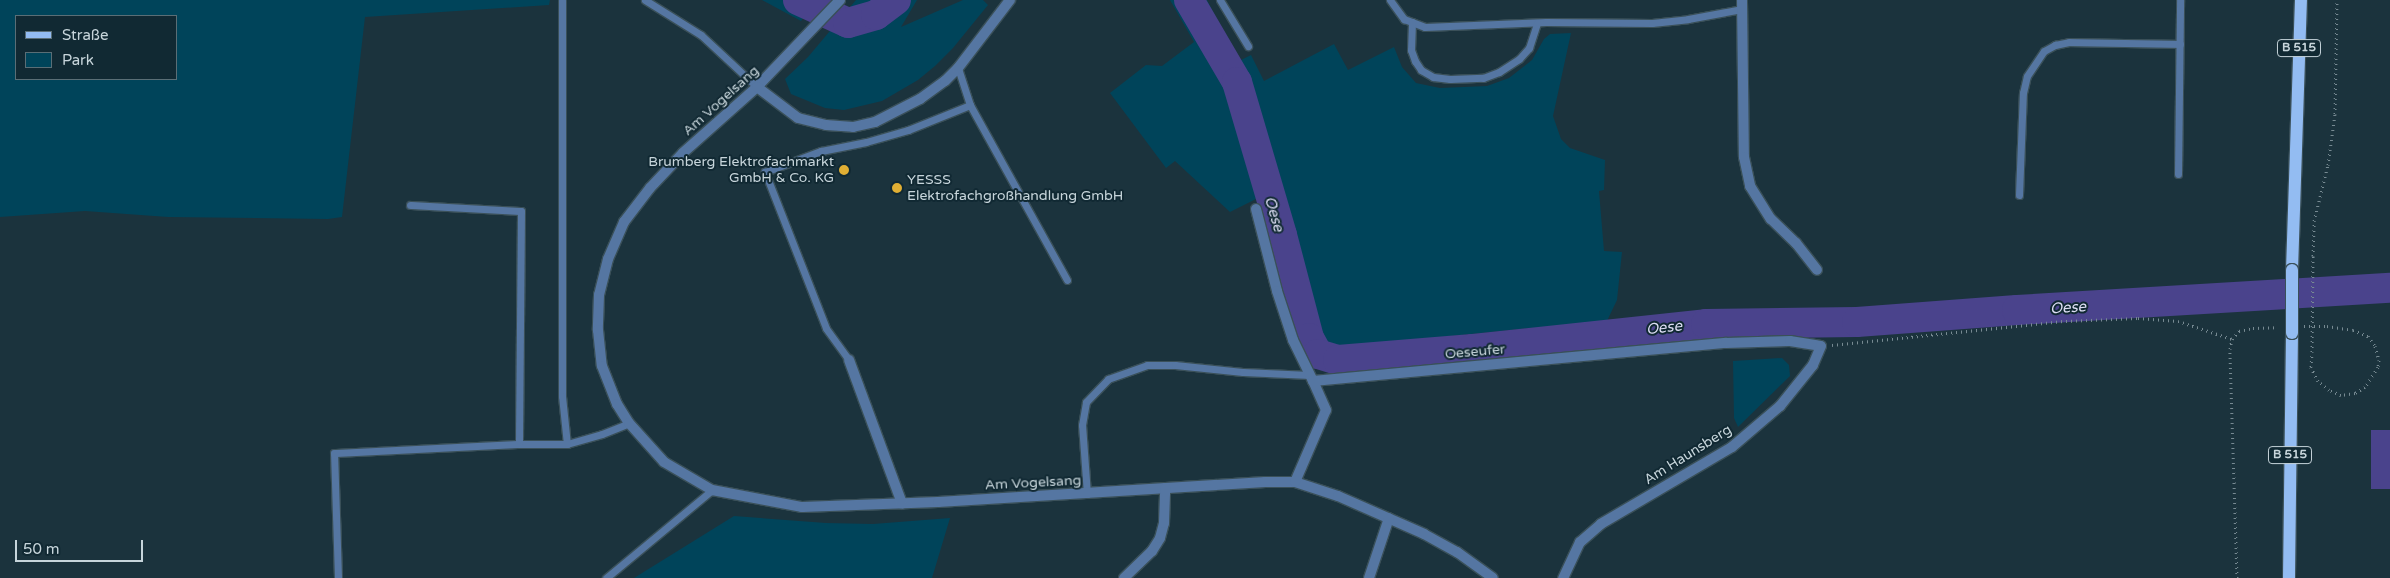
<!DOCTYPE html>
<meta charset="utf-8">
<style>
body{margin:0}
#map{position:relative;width:2390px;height:578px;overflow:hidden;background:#1b333d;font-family:"Varela Round",sans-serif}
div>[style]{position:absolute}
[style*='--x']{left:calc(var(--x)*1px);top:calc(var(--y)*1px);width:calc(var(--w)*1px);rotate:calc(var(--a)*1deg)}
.green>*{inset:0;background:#00445a}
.water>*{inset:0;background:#4a438c;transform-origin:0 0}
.river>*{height:30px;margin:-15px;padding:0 15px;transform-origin:15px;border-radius:15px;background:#4a438c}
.path>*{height:3px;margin-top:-1.5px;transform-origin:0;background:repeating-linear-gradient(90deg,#778a92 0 1px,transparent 0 5px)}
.roads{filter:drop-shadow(1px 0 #3a5059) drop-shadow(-1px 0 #3a5059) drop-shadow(0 1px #3a5059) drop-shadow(0 -1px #3a5059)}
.lane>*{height:7px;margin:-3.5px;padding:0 3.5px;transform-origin:3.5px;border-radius:3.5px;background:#5576a2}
.street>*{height:10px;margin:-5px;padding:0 5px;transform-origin:5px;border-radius:5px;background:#5576a2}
.primary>*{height:12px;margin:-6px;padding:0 6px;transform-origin:6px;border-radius:6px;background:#93bcf2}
.path-bridge>*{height:3px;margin-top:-1.5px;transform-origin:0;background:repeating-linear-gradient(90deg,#778a92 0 1px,transparent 0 5px)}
.bridges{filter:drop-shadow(1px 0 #3a5059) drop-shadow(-1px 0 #3a5059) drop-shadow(0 1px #3a5059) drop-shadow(0 -1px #3a5059)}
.primary-bridge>*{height:12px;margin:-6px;padding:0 6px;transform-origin:6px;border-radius:6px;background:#93bcf2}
.dots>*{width:14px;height:14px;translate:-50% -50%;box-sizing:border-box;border:2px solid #112933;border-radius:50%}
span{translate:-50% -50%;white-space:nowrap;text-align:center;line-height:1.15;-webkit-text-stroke:4px #112933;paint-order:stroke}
.shield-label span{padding:1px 4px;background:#112933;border:1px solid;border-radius:4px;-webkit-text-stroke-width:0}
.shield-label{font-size:12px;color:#c7d5db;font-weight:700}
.street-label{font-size:14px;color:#c7d5db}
.poi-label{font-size:14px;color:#c7d5db}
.right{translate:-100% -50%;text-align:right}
.left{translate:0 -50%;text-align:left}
.water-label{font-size:15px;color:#dddef4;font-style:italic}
.legend{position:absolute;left:15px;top:15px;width:162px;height:65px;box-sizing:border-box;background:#112933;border:1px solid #5a6e76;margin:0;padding:6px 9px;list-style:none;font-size:15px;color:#c7d5db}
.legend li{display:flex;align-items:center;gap:10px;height:25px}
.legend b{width:25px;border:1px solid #5a6e76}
.scale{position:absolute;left:15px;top:540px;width:128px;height:22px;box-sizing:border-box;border:2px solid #c7d5db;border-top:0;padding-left:6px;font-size:15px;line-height:18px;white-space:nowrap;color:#c7d5db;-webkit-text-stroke:4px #112933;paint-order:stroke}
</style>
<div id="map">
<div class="green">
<i style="clip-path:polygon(evenodd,0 0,550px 0,549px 5px,365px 17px,342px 217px,328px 219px,168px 217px,85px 211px,0 217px,0 0,16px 16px,176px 16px,176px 79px,16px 79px,16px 16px)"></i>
<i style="clip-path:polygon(762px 0,817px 0,801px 21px)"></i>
<i style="clip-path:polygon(856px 0,917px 0,901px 27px,963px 0,983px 0,988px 5px,953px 48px,935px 66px,918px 80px,882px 101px,844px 110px,825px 108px,791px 94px,785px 79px,808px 57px)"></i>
<i style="clip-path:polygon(1170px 0,1180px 0,1212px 56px,1223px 77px,1245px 141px,1260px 197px,1230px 212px,1175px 161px,1166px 168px,1110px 93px,1146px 65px,1162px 66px,1194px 42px)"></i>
<i style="clip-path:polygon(1201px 0,1207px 0,1239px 61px,1251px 55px,1264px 81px,1334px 44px,1348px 70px,1394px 47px,1402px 67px,1416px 83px,1440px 88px,1487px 86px,1509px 78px,1532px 60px,1544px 39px,1550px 34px,1571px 33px,1553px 116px,1561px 139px,1570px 148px,1605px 160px,1604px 190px,1599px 191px,1604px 251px,1622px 252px,1617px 300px,1606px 323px,1520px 329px,1335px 348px,1326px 346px,1304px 300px,1284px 206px,1261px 126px,1238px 68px)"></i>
<i style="clip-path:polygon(1782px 358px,1789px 365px,1790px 376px,1738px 427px,1734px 418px,1733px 361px)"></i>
<i style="clip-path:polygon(734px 516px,826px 523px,873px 524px,950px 518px,932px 578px,634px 578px)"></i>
</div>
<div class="water">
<i style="left:2390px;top:430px;width:59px;height:19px;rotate:90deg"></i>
</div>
<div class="river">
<i style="--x:798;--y:0;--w:55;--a:24.7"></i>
<i style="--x:848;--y:23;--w:29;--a:-16"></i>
<i style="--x:876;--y:15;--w:25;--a:-37"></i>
<i style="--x:1189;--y:0;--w:95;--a:59.7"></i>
<i style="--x:1237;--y:82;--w:159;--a:73.6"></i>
<i style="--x:1282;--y:235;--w:106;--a:75.3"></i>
<i style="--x:1309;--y:338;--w:18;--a:61"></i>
<i style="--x:1318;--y:354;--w:21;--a:17"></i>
<i style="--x:1338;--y:360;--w:135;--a:-4.7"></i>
<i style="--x:1473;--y:349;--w:234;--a:-6.1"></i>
<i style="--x:1706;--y:324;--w:151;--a:-0.8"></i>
<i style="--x:1857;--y:322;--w:160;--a:-4.3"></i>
<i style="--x:2017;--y:310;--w:374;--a:-3.4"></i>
</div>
<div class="path">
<i style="--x:2313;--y:256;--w:35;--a:-88"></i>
<i style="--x:2314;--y:221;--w:58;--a:-76"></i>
<i style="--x:2328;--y:165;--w:51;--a:-82.2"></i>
<i style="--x:2335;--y:114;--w:114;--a:-89"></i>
<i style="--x:2304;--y:326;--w:23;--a:0"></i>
<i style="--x:2327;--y:326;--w:26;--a:9"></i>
<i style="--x:2353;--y:330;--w:16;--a:22"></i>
<i style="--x:2368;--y:336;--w:12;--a:55"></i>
<i style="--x:2375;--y:346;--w:15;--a:74"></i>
<i style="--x:2379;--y:360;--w:7;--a:98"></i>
<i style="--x:2378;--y:367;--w:24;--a:123"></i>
<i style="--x:2365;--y:387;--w:12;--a:149"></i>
<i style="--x:2355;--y:393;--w:14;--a:172"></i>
<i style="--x:2341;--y:395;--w:13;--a:-157"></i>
<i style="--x:2329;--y:390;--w:14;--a:-141"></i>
<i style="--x:2318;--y:381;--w:16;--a:-117"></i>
<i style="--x:2311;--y:367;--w:15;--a:-86"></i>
<i style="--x:1832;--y:345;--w:235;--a:-5.9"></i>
<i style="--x:2066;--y:321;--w:72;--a:-2.4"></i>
<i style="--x:2138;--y:318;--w:40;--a:4.3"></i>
<i style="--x:2178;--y:321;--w:57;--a:18.4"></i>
<i style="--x:2237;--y:578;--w:229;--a:-91.8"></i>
<i style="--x:2230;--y:349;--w:10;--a:-79"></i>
<i style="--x:2232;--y:339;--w:11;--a:-49"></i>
<i style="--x:2239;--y:331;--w:14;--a:-12"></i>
<i style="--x:2253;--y:328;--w:25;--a:-2"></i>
</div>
<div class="roads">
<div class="lane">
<i style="--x:562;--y:0;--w:396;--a:90"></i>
<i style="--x:562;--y:396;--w:48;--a:84.1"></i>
<i style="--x:567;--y:444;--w:36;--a:-16"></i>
<i style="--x:602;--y:434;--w:29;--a:-22"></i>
<i style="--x:645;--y:0;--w:66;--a:32"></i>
<i style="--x:701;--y:35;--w:76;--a:42.9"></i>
<i style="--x:1220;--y:0;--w:54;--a:58.7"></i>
<i style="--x:1390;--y:0;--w:24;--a:54"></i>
<i style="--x:1404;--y:19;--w:22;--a:21"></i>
<i style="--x:1425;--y:27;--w:121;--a:-2.4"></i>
<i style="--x:1546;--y:22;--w:106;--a:0.5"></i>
<i style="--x:1652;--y:23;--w:36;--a:-6"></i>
<i style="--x:1688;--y:19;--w:55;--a:-10.5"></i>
<i style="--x:1412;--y:22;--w:28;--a:92"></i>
<i style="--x:1411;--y:50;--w:12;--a:70"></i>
<i style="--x:1415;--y:61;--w:11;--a:56"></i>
<i style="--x:1421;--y:70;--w:14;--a:30"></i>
<i style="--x:1433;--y:77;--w:17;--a:7"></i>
<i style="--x:1450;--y:79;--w:33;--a:-2"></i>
<i style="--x:1483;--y:78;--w:17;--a:-21"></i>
<i style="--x:1499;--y:72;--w:24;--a:-33"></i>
<i style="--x:1519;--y:59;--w:15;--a:-48"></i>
<i style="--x:1529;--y:48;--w:26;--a:-72"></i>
<i style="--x:958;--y:68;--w:39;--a:72"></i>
<i style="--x:970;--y:105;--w:200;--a:61"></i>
<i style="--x:2178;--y:174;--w:174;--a:-89.3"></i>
<i style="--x:2019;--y:195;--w:102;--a:-87.8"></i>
<i style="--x:2023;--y:93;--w:17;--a:-77"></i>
<i style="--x:2027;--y:76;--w:30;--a:-56"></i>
<i style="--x:2044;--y:51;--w:13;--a:-29"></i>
<i style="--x:2055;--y:45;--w:14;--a:-12"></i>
<i style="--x:2069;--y:42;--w:111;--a:1"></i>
<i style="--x:410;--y:205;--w:111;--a:3.1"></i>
<i style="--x:521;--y:211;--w:233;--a:90.5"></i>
<i style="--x:519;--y:444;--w:48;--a:0"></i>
<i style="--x:849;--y:360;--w:39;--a:-126"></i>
<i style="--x:826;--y:328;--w:168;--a:-111.4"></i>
<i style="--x:765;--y:172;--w:60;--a:-20.6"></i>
<i style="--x:821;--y:151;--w:46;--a:-11.3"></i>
<i style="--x:866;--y:142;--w:44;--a:-15.9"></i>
<i style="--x:908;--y:130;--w:67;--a:-22"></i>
<i style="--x:1087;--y:494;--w:69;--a:-94.1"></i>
<i style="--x:1082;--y:425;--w:23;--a:-80"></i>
<i style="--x:1086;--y:402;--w:32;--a:-46"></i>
<i style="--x:1108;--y:379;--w:41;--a:-19.7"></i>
<i style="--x:1147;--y:365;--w:28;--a:0"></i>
<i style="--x:1175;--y:365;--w:68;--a:5.9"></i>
<i style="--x:1243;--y:372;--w:67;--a:2.6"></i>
<i style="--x:338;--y:578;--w:125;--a:-91.8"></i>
<i style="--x:334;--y:453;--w:185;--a:-2.8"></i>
<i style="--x:606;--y:578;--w:138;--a:-39.7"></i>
</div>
<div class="street">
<i style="--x:840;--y:0;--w:120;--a:133.7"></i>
<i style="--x:757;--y:87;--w:99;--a:138.3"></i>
<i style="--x:683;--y:153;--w:48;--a:133.3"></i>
<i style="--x:650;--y:188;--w:43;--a:127.4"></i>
<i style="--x:624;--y:222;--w:40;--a:113.4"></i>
<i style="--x:608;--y:259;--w:37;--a:104"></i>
<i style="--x:599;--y:295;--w:35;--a:92"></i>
<i style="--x:598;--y:330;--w:36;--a:84"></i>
<i style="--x:602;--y:366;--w:41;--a:68.5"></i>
<i style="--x:617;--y:404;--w:22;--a:58"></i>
<i style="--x:629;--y:423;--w:52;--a:48.1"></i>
<i style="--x:664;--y:462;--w:56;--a:30.3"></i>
<i style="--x:712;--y:490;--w:92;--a:10.7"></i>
<i style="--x:802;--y:507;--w:136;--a:-2.1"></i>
<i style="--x:938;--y:502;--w:328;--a:-3.5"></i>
<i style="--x:1265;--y:482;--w:30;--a:0"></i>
<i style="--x:1295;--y:482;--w:45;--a:18"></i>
<i style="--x:1338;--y:496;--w:94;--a:23.8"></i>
<i style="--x:1424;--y:534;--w:38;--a:29"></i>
<i style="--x:1457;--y:552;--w:44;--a:35.8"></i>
<i style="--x:1742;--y:0;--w:157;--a:89.3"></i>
<i style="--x:1744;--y:157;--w:30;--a:78"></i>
<i style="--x:1750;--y:186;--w:39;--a:58"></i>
<i style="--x:1771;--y:219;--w:35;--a:44"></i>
<i style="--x:1796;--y:243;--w:34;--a:52"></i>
<i style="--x:757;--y:87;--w:51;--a:37.1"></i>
<i style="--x:798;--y:118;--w:29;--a:14"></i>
<i style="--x:826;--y:125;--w:27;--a:4"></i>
<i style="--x:853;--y:127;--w:23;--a:-13"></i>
<i style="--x:875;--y:122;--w:51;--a:-27.1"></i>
<i style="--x:920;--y:99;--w:31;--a:-36"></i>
<i style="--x:945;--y:81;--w:18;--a:-45"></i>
<i style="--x:958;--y:68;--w:86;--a:-52.6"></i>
<i style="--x:1256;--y:209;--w:85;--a:75.6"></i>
<i style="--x:1277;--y:291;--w:52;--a:71.9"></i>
<i style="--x:1293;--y:340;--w:46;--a:64"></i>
<i style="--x:1313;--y:381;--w:415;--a:-5.3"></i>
<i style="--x:1726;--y:343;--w:64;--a:-1.8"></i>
<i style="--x:1790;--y:341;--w:31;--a:9"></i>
<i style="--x:1821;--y:346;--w:21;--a:113"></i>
<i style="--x:1813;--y:365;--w:53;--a:128.8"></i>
<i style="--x:1780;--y:406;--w:63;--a:139.5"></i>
<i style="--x:1732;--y:447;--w:152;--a:149.6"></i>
<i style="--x:1601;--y:524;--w:28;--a:139"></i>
<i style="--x:1580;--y:542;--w:40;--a:115"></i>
<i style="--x:849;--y:360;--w:153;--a:69.7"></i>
<i style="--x:1295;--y:482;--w:78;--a:-66.7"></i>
<i style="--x:1326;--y:410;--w:32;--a:-114"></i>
<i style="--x:1124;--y:578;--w:39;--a:-44"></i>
<i style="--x:1152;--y:551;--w:15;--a:-58"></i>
<i style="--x:1160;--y:538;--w:16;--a:-75"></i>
<i style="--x:1164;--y:523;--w:35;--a:-88"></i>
<i style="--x:1369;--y:578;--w:63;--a:-71.6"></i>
</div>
<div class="primary">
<i style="--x:2292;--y:270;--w:270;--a:-88.1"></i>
<i style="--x:2289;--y:578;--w:245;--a:-89.3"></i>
</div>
</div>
<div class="path-bridge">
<i style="--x:2312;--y:352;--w:96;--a:-89.4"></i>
</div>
<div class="bridges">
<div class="primary-bridge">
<i style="--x:2292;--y:333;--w:63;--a:-90"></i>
</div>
</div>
<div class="dots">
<i style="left:844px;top:170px;background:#e1af34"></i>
<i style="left:897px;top:188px;background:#e1af34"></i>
</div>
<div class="shield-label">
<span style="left:2299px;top:48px">B 515</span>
<span style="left:2290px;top:455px">B 515</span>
</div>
<div class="street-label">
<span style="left:721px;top:101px;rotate:-42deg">Am Vogelsang</span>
<span style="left:1475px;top:352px;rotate:-5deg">Oeseufer</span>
<span style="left:1688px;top:455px;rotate:-32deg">Am Haunsberg</span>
<span style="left:1033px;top:483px;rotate:-3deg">Am Vogelsang</span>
</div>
<div class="poi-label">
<span class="right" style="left:834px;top:170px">Brumberg Elektrofachmarkt<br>GmbH &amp; Co. KG</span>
<span class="left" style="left:907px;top:188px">YESSS<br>Elektrofachgroßhandlung GmbH</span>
</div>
<div class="water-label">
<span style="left:1274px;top:214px;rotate:74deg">Oese</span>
<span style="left:2068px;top:308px;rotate:-4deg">Oese</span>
<span style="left:1664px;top:328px;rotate:-6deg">Oese</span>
</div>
<ul class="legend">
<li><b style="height:6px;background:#93bcf2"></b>Straße</li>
<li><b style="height:14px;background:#00445a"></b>Park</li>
</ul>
<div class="scale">50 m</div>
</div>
